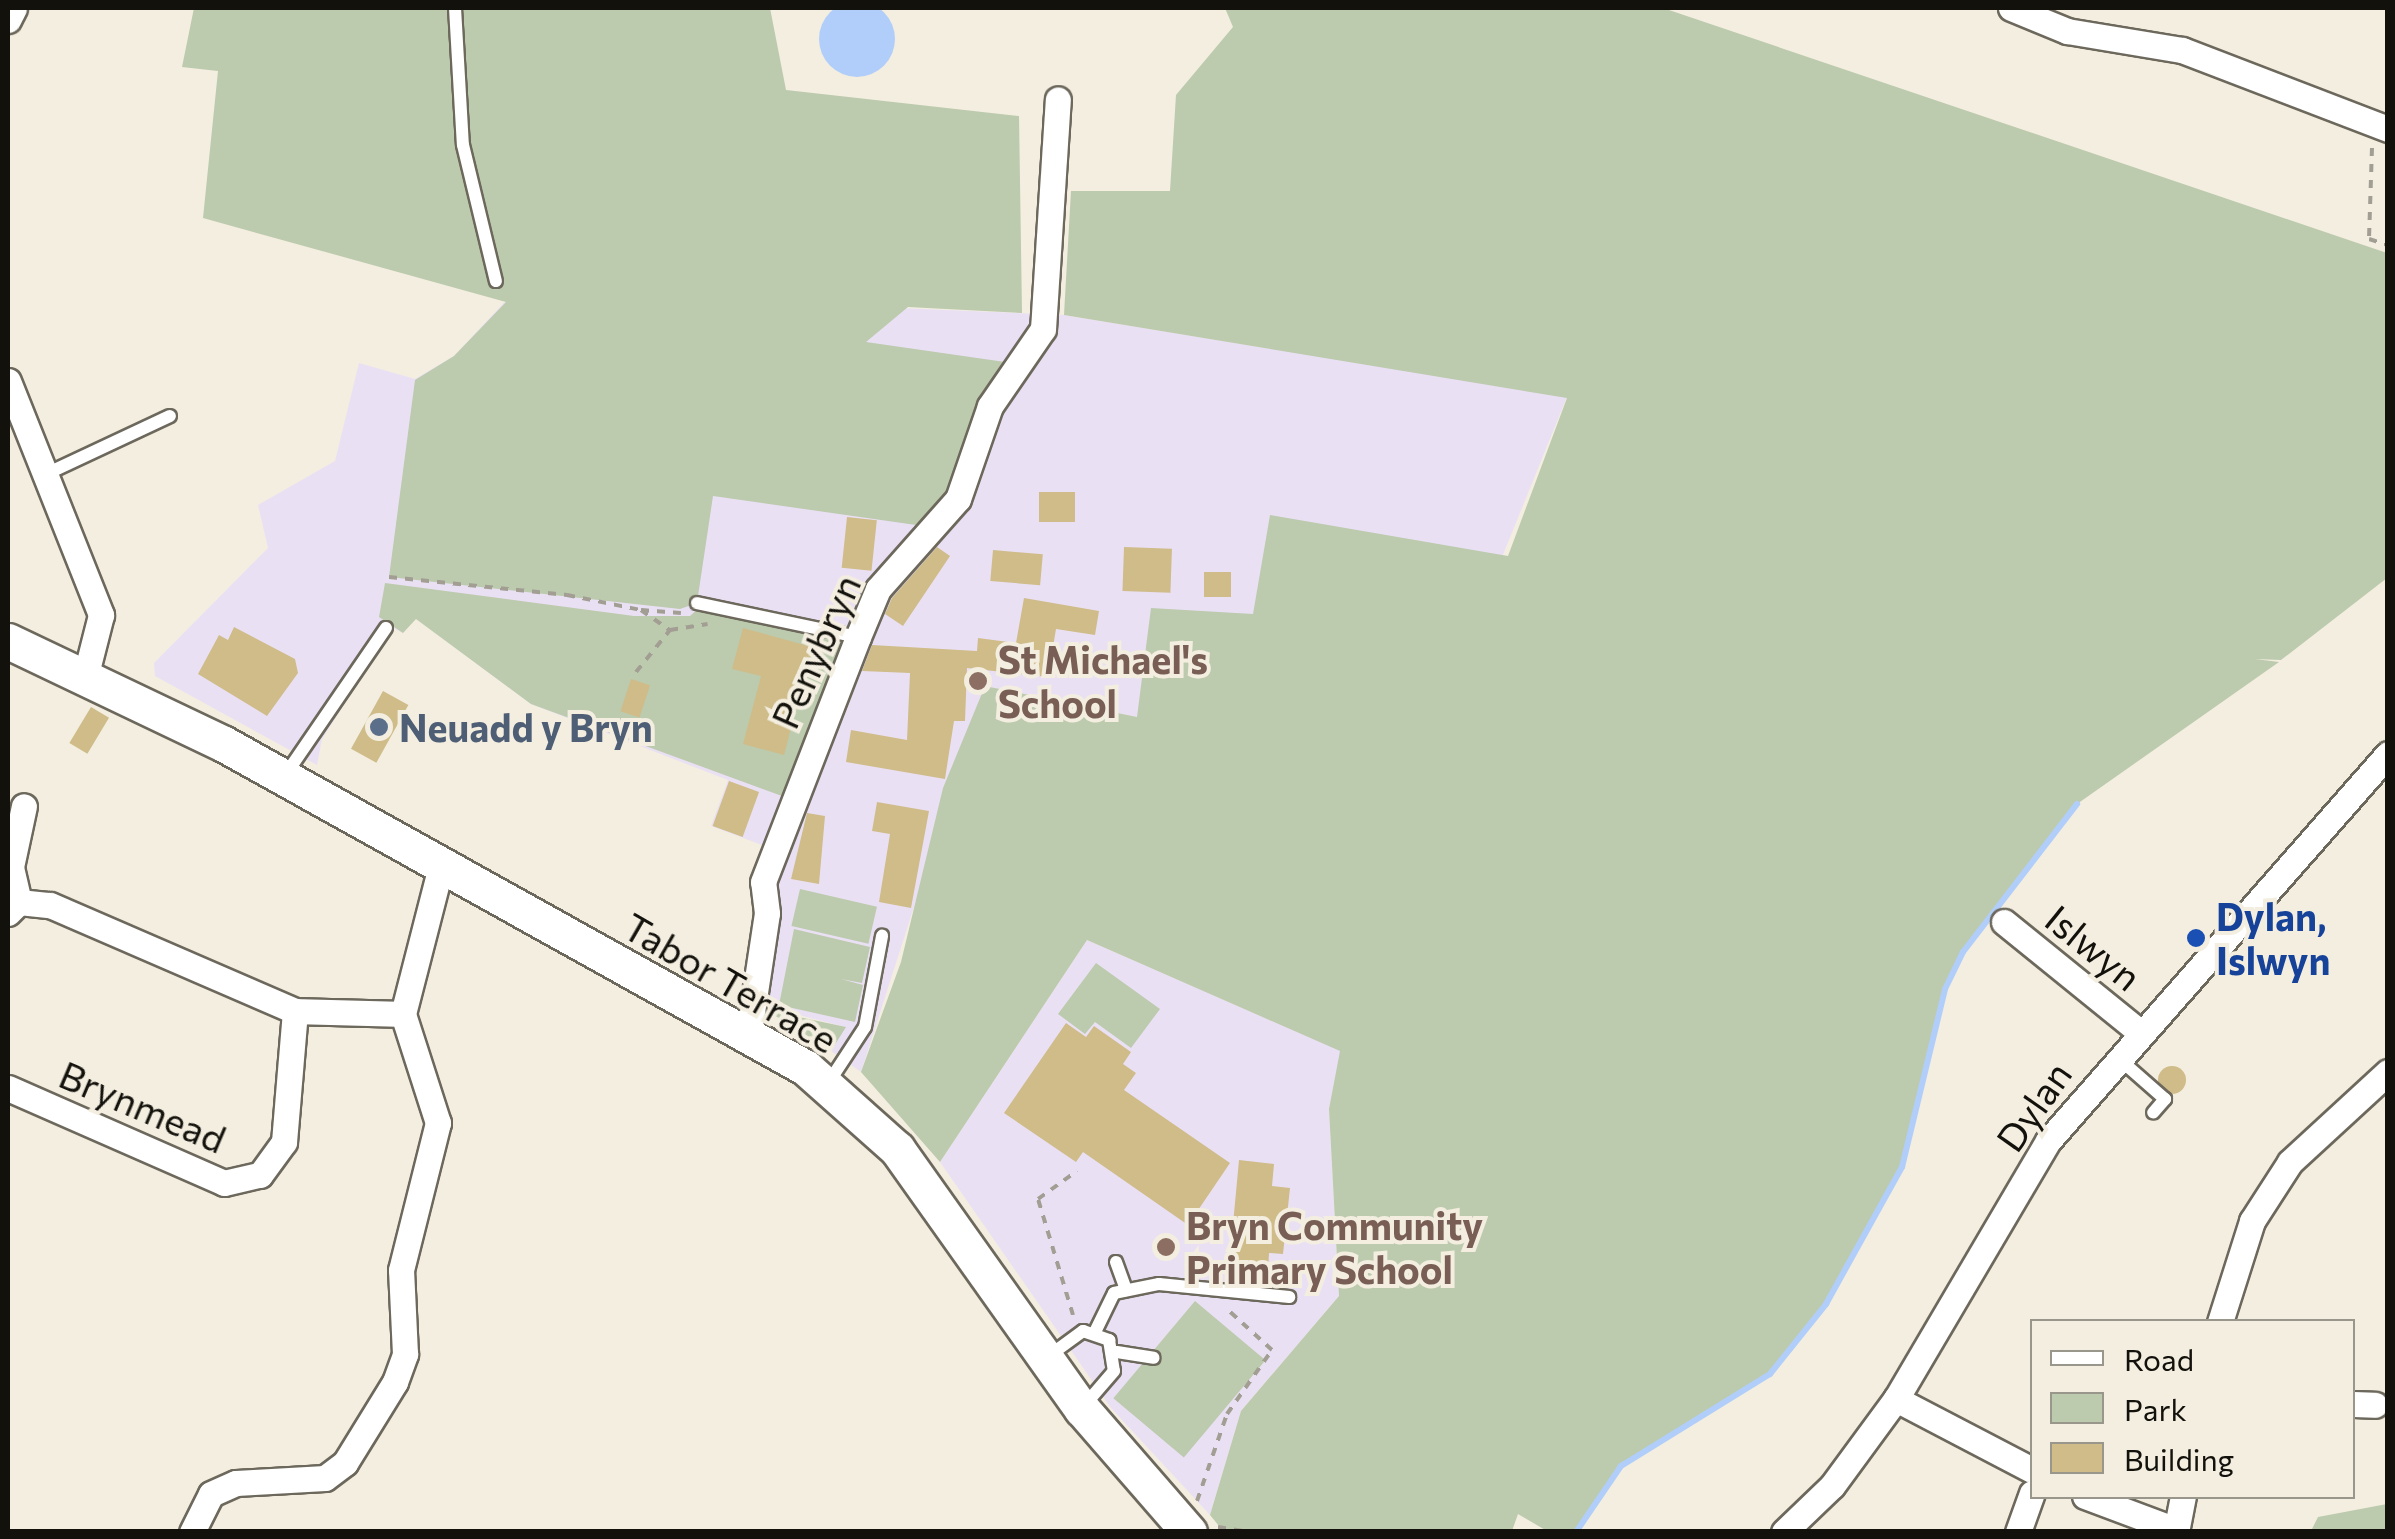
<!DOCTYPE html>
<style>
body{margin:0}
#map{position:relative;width:2395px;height:1539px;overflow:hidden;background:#f3eee0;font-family:Commissioner,sans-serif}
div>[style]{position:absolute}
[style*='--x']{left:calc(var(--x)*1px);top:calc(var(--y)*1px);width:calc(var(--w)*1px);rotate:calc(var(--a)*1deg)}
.education>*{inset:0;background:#eae0f4}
.green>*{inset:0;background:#bccaad;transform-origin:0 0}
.water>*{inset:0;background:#b1cefa}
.round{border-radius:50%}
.stream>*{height:6px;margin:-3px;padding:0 3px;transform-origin:3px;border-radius:3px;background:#b1cefa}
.building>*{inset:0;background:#cfbc89;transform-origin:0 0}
.path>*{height:4px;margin-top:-2px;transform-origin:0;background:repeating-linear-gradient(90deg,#a29e93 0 8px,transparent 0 16px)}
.roads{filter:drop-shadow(2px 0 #6d685c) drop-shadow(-2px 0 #6d685c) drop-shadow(0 2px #6d685c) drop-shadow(0 -2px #6d685c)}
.lane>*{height:12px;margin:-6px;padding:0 6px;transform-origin:6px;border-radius:6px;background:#fff}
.street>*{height:25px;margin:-12.5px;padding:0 12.5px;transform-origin:12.5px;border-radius:12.5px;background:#fff}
.secondary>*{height:35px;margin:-17.5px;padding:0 17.5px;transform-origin:17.5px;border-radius:17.5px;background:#fff}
.dots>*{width:28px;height:28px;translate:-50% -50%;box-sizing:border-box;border:5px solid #f3eee0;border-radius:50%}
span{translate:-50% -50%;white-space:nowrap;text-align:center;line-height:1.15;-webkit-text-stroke:8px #f3eee0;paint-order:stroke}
.street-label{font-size:38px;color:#13110c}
.education-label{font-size:38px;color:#785e54;font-weight:700}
.left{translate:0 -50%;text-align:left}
.service-label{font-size:38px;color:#4e5e75;font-weight:700}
.transit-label{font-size:38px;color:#164399;font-weight:700}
.frame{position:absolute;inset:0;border:10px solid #13110c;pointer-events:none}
.legend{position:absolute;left:2030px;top:1319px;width:325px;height:180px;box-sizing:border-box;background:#f3eee0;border:2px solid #99968b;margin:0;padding:12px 18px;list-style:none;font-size:30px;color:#13110c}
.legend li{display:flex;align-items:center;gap:20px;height:50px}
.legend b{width:50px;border:2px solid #99968b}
</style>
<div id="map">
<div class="education">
<i style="clip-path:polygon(514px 292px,1064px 315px,1567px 397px,1414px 774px,985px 686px,861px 1072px,831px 1051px,845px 1027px,741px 1000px,762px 845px,711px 826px,728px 780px,531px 704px,415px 618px,403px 633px,393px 628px,322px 739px,317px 765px,155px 676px,154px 663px,268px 548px,258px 505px,335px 461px,359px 363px,415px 379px,454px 356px)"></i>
<i style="clip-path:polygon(1087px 940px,1341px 1051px,1329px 1109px,1339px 1296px,1241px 1411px,1210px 1515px,1111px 1408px,940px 1162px)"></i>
</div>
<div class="green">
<i style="clip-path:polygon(194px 8px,770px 8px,786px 90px,1019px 116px,1022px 313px,908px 307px,866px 342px,1012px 363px,962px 470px,923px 526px,713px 496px,697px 603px,680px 609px,389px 577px,415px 380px,454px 356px,506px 302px,203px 218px,218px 71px,182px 67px)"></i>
<i style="clip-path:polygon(1225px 8px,1663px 8px,2387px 253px,2387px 578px,2281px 660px,2255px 659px,2279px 662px,2077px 804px,1963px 952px,1945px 989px,1902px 1167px,1826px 1304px,1770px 1374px,1621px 1466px,1576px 1531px,1547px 1531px,1518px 1514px,1512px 1531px,1224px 1532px,1210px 1515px,1241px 1411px,1339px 1296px,1329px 1109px,1340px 1051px,1087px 940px,940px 1162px,861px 1072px,901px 962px,943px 788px,985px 686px,1137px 717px,1151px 608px,1253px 614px,1270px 515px,1508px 556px,1567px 398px,1064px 315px,1071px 191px,1170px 191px,1176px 95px,1233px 27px)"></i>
<i style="clip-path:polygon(385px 583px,634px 616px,690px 616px,700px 607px,844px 641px,782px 796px,531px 704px,416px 619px,403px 633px,379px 617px)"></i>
<i style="left:800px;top:889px;width:79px;height:38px;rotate:13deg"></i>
<i style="clip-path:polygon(794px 929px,870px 947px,862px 983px,841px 979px,863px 985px,855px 1022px,779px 1005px)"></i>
<i style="clip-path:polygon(1096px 963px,1160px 1009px,1131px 1048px,1095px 1022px,1085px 1034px,1058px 1014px)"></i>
<i style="clip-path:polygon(766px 1010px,846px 1027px,831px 1051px)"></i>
<i style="left:1195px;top:1301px;width:92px;height:127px;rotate:40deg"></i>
<i style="clip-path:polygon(2387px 1504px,2387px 1531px,2311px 1531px,2318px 1517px)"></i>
</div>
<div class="water">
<i class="round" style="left:819px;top:1px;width:76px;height:76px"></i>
</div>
<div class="stream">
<i style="--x:1576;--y:1532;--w:80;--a:-55.7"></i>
<i style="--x:1621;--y:1466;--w:175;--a:-31.7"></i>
<i style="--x:1770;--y:1374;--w:90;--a:-51.3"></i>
<i style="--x:1826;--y:1304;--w:157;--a:-61"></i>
<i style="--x:1902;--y:1167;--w:183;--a:-76.4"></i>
<i style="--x:1945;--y:989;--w:41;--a:-64.1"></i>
<i style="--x:1963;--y:952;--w:187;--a:-52.4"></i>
</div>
<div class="building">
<i style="left:1039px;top:492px;width:36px;height:30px"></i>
<i style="left:847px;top:517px;width:30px;height:51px;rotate:6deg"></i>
<i style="clip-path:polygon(937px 547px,950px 556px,903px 626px,885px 614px,892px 598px)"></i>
<i style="left:1124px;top:547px;width:48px;height:44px;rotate:2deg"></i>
<i style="left:993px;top:550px;width:50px;height:31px;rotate:5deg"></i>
<i style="left:1204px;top:572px;width:27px;height:25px"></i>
<i style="clip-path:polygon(1024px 598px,1099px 611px,1095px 635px,1056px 629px,1048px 677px,967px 668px,965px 721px,954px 721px,945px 779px,846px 762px,851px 730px,907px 740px,910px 673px,862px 671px,872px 645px,977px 651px,978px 638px,1016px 643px)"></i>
<i style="clip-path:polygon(234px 627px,295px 659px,298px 673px,267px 716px,198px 674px,219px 635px,228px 640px)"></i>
<i style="clip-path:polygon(743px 628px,812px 647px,784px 755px,743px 744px,761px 676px,732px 669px)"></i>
<i style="left:631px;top:679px;width:20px;height:34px;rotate:18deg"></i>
<i style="left:383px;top:691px;width:29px;height:66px;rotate:29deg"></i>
<i style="left:91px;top:707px;width:21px;height:42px;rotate:31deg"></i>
<i style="left:729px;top:781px;width:32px;height:48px;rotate:20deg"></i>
<i style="clip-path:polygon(877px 802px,929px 811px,911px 908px,879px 902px,890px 834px,872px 831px)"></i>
<i style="clip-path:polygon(807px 813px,825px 816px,819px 884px,791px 879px)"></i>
<i style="clip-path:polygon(1066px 1023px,1086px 1037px,1094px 1026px,1131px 1052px,1123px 1064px,1136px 1073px,1124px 1090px,1230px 1163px,1188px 1225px,1083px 1152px,1076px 1162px,1004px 1113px)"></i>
<i class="round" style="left:2158px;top:1066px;width:28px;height:28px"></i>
<i style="clip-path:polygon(1239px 1160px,1274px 1164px,1272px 1186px,1290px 1188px,1283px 1254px,1269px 1253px,1268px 1271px,1229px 1267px)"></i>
</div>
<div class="path">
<i style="--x:2372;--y:148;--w:91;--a:91.9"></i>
<i style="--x:2369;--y:239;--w:20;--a:18"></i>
<i style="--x:389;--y:577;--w:179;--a:5.8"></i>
<i style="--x:567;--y:595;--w:76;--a:11.5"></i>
<i style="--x:641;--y:610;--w:35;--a:35"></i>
<i style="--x:641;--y:610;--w:40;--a:4.3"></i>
<i style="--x:636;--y:672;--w:54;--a:-51"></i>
<i style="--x:670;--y:630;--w:38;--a:-9"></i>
<i style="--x:1073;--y:1315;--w:121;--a:-106.8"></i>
<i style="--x:1038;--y:1199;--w:48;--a:-35.7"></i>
<i style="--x:1197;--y:1501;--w:92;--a:-71"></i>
<i style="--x:1227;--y:1414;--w:78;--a:-54.9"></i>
<i style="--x:1272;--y:1350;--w:59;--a:-137.7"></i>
<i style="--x:1218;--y:1527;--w:33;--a:9"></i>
</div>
<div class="roads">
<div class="lane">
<i style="--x:455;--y:8;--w:137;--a:86.7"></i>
<i style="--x:463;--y:145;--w:140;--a:76.4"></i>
<i style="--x:44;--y:475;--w:139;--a:-25.1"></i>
<i style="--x:697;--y:603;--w:165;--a:11.9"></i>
<i style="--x:286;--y:774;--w:177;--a:-55.6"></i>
<i style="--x:2117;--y:1057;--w:64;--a:41.2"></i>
<i style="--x:2165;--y:1099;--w:18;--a:131"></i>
<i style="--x:827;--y:1085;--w:69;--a:-56.8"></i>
<i style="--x:865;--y:1027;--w:93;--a:-79.4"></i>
<i style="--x:1116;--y:1262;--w:30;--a:70"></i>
<i style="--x:1095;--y:1332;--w:43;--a:-64"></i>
<i style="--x:1114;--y:1293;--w:46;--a:-11.3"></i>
<i style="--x:1159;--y:1284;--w:131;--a:5.7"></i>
<i style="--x:1117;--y:1352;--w:37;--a:9"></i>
<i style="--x:1046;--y:1358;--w:46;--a:-36.1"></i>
<i style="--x:1083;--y:1331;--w:28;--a:19"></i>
<i style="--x:1109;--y:1340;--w:31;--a:81"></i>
<i style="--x:1114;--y:1371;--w:48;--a:130.7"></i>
</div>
<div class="street">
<i style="--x:2011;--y:8;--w:61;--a:22.3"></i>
<i style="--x:2067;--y:31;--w:117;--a:9.4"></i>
<i style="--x:2182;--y:50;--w:221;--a:21"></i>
<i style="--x:8;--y:20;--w:13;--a:-63"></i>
<i style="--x:8;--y:381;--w:252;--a:68.3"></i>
<i style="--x:101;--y:615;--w:65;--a:104.3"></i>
<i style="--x:19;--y:902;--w:36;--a:-103"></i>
<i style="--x:11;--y:867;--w:62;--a:-78"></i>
<i style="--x:8;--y:913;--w:16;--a:-45"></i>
<i style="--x:19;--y:902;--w:31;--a:6"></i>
<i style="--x:50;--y:905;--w:267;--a:23.4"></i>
<i style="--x:295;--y:1011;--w:108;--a:1.6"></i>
<i style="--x:2004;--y:922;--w:170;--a:39"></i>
<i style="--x:749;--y:1032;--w:120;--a:-81.4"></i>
<i style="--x:767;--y:913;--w:31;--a:-97"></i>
<i style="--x:763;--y:882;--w:263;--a:-68.8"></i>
<i style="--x:858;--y:637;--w:52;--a:-67.4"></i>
<i style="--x:878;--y:589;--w:120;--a:-48.4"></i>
<i style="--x:958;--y:499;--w:98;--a:-71"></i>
<i style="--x:990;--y:406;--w:93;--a:-55.5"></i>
<i style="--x:1043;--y:329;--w:230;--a:-86.3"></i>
<i style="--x:8;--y:1088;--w:236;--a:23.7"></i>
<i style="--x:224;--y:1183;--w:37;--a:-13"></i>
<i style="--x:260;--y:1175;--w:41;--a:-54"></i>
<i style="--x:284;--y:1142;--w:131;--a:-85.2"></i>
<i style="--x:2220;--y:1322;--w:106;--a:-72.4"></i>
<i style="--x:2252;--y:1221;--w:70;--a:-57.2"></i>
<i style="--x:2290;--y:1162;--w:133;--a:-42.6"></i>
<i style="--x:1896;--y:1399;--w:153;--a:27.6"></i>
<i style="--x:2352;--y:1404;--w:23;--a:2"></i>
<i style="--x:2085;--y:1496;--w:97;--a:20.5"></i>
<i style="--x:192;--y:1532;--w:42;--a:-63.4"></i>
<i style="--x:211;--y:1494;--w:27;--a:-24"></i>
<i style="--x:236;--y:1483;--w:89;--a:-3.2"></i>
<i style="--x:325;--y:1478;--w:25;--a:-37"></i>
<i style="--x:345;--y:1463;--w:95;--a:-58.3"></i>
<i style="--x:395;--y:1382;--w:30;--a:-70"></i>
<i style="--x:405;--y:1354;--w:84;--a:-92.7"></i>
<i style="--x:401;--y:1270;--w:152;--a:-75.9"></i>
<i style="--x:438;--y:1123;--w:114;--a:-107.8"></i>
<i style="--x:403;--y:1014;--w:153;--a:-75.6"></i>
<i style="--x:1784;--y:1532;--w:66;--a:-43.8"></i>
<i style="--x:1832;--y:1486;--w:108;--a:-53.7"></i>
<i style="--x:1896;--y:1399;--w:299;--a:-59.5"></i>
<i style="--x:2048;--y:1141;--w:515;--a:-48.7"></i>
<i style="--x:2018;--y:1532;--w:41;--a:-70.3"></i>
<i style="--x:2176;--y:1532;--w:37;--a:-79"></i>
</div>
<div class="secondary">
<i style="--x:8;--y:641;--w:239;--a:25.5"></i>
<i style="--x:224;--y:744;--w:666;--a:29.1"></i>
<i style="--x:806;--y:1068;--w:122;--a:41.7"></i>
<i style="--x:897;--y:1149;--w:319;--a:54.6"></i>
<i style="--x:1082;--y:1409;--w:163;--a:49"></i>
</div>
</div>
<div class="dots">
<i style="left:978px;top:681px;background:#8d6e63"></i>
<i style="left:379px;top:727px;background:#5c6f8a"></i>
<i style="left:2196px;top:938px;background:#1a4fb4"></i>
<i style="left:1166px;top:1247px;background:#8d6e63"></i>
</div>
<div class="street-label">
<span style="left:815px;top:651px;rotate:-66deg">Penybryn</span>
<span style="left:2094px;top:947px;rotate:39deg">Islwyn</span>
<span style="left:731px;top:982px;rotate:30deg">Tabor Terrace</span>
<span style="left:143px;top:1106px;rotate:23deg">Brynmead</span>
<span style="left:2033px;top:1106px;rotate:-55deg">Dylan</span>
</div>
<div class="education-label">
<span class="left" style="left:998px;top:681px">St Michael's<br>School</span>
<span class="left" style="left:1186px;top:1247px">Bryn Community<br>Primary School</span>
</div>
<div class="service-label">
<span class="left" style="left:399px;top:727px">Neuadd y Bryn</span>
</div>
<div class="transit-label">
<span class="left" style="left:2216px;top:938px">Dylan,<br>Islwyn</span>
</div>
<div class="frame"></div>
<ul class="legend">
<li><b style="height:12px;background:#fff"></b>Road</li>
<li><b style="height:28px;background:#bccaad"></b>Park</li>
<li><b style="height:28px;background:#cfbc89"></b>Building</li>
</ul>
</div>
